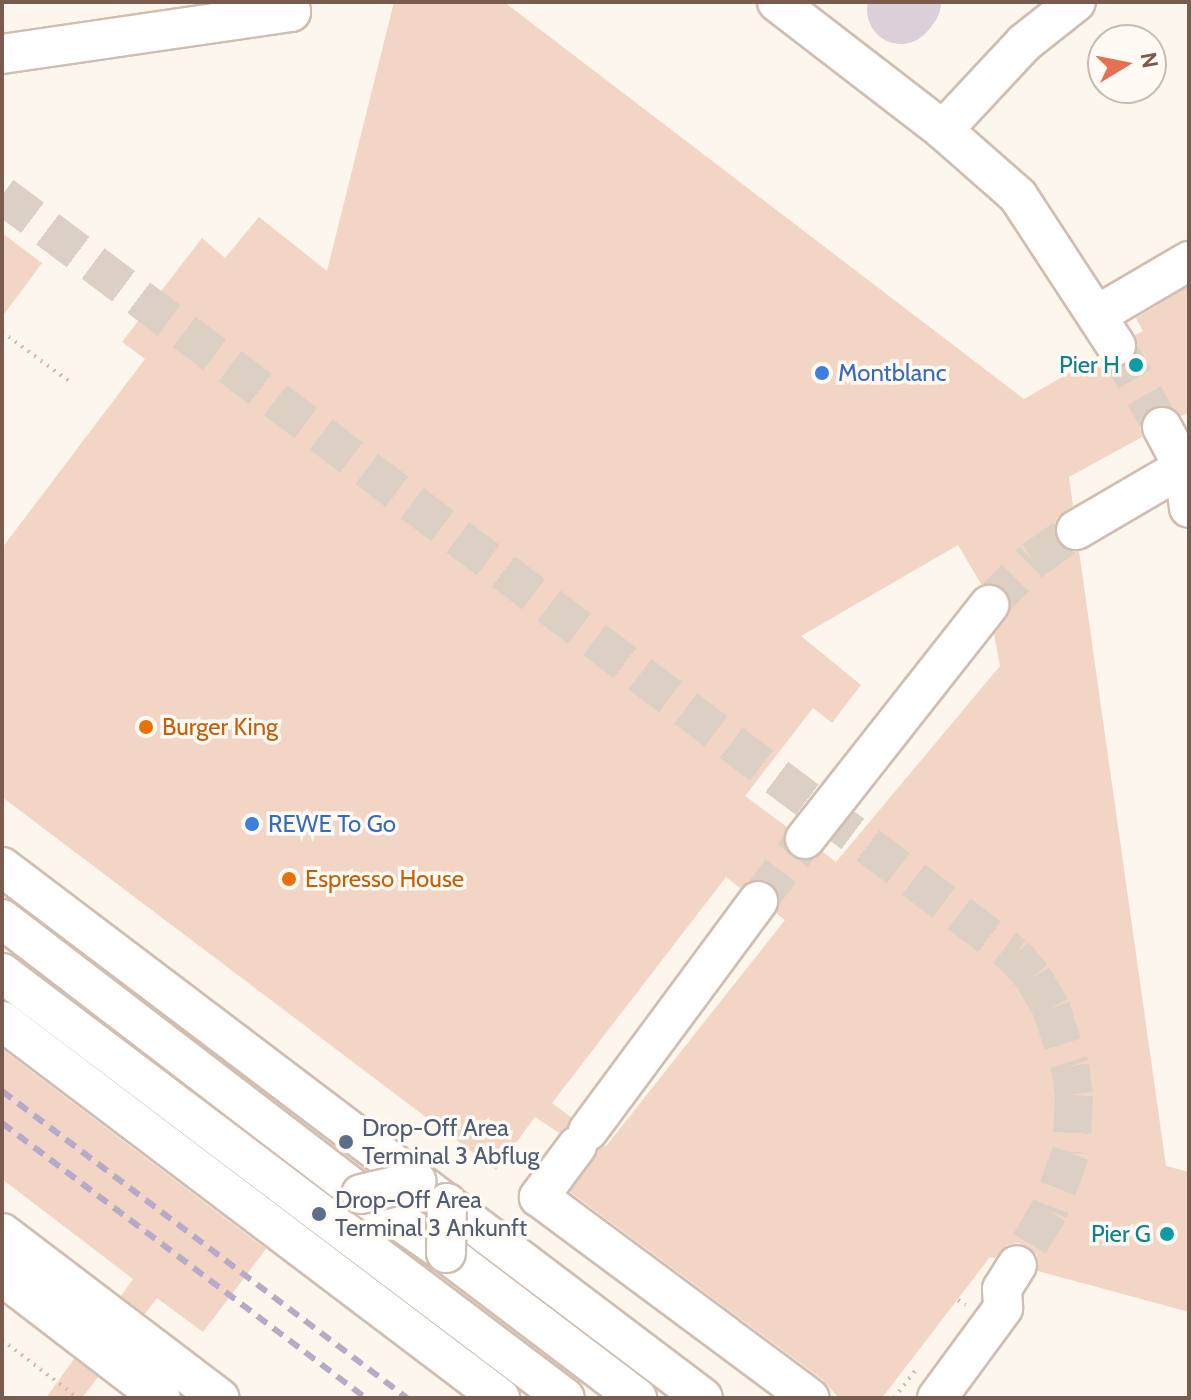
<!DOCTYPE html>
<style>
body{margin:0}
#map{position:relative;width:1191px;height:1400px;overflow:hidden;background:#fdf6ec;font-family:Cabin,sans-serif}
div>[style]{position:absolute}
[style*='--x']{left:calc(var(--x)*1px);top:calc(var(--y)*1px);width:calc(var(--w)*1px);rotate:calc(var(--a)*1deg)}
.taxiway>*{height:68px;margin:-34px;padding:0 34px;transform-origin:34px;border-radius:34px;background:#dbd0da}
.building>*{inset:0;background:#f2d5c4}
.minor-tunnel>*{height:38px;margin-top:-19px;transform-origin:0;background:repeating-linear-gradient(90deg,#dcd0c4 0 38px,transparent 0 57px)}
.path>*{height:4px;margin-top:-2px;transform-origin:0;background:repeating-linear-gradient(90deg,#d8b8a6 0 2px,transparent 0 8px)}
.roads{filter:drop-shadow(2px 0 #d0beb1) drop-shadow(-2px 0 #d0beb1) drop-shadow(0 2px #d0beb1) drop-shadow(0 -2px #d0beb1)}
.minor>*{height:38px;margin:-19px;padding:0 19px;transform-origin:19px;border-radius:19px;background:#fff}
.rail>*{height:6px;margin-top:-3px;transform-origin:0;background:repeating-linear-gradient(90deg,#b9a9c8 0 12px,transparent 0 20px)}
.bridges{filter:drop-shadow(2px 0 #d0beb1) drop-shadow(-2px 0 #d0beb1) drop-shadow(0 2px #d0beb1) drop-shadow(0 -2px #d0beb1)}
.minor-bridge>*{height:38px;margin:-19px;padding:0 19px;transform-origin:19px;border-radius:19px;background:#fff}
.dots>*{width:22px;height:22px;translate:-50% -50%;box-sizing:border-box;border:4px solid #fffaf3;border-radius:50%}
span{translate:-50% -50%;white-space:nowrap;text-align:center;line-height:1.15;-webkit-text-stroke:7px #fffaf3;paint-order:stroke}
.culture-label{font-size:24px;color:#0d838f}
.right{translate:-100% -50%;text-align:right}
.shop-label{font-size:24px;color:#366cbe}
.left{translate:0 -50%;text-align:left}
.food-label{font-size:24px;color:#c56008}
.service-label{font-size:24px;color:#4e5e75}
.frame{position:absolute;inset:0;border:4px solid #795c4e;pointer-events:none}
.north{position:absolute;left:1087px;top:24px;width:80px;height:80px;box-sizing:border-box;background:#fffaf3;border:2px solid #c9bbb1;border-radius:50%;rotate:80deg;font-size:22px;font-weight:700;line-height:32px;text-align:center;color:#795c4e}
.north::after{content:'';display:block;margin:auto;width:28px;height:36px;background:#e47154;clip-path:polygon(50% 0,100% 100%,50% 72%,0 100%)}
</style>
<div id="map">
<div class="taxiway">
<i style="--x:901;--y:10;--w:10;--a:-53"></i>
</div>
<div class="building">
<i style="clip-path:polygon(evenodd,394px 2px,504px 2px,1024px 399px,1097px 357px,1107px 366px,1118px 368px,1129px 364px,1136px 355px,1135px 335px,1143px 331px,1136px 318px,1189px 286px,1189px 412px,1181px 416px,1163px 405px,1151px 408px,1140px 426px,1142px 437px,1069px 477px,1073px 506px,1057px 518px,1054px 529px,1057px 540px,1064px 549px,1079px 551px,1166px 1166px,1189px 1172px,1189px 1312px,1038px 1271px,1037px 1255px,1029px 1247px,1019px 1243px,1007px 1245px,995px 1258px,990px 1257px,882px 1398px,839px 1398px,823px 1380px,570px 1192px,598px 1150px,607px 1145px,785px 920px,776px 913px,778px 893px,770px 883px,750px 881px,740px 888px,726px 877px,552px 1103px,571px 1117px,567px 1127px,559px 1133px,535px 1117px,496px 1170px,2px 797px,2px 548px,145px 359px,122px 342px,202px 238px,225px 258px,259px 217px,327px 271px,394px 2px,958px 545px,981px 584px,1002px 587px,1010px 598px,1007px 618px,994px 634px,1000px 666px,836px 862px,823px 852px,812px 860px,792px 857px,784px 846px,787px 827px,745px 796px,813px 708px,832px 723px,861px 685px,801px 636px,958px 545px)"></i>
<i style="clip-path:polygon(2px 233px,42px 263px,2px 317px)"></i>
<i style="clip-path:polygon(2px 1049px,266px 1249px,203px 1332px,157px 1298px,145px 1314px,121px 1296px,133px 1279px,2px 1179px)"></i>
<i style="clip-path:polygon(74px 1359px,98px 1377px,82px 1398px,46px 1398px)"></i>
</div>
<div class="minor-tunnel">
<i style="--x:2;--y:195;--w:1266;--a:36.91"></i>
<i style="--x:1014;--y:955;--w:29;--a:49"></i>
<i style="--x:1033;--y:977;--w:36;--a:60"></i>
<i style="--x:1051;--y:1008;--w:61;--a:71.9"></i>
<i style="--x:1070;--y:1066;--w:29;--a:82"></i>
<i style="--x:1074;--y:1095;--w:58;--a:93"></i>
<i style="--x:1071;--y:1153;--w:62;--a:110.8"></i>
<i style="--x:1049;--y:1211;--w:63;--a:120.7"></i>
<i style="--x:1116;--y:346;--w:93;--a:60.4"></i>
<i style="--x:989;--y:605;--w:63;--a:-45.6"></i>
<i style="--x:1033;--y:560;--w:52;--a:-34.9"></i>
<i style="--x:758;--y:901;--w:78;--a:-52.8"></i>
</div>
<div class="path">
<i style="--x:2;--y:332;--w:84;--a:36.3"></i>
<i style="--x:958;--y:1300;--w:9;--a:32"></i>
<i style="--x:2;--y:1340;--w:96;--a:37.3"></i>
<i style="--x:894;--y:1398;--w:39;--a:-52"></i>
</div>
<div class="roads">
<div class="minor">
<i style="--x:777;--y:2;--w:210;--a:37.6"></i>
<i style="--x:943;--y:130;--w:100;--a:41.3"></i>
<i style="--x:1018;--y:196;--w:179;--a:56.8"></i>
<i style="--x:2;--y:54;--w:292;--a:-8.3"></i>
<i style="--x:291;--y:12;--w:10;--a:-101"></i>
<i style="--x:943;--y:130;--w:119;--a:-47"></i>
<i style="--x:1024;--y:43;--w:66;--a:-38.3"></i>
<i style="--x:1097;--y:315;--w:107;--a:-30.4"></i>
<i style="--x:1162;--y:427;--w:47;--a:61.8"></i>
<i style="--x:1184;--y:468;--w:40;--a:82.9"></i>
<i style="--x:1076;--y:530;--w:131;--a:-30.3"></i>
<i style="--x:805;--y:839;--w:298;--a:-51.8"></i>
<i style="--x:2;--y:867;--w:879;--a:37.14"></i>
<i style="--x:2;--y:919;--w:452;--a:37.5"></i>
<i style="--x:361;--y:1194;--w:103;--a:34.8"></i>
<i style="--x:446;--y:1253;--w:240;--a:37.2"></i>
<i style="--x:2;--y:973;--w:705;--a:37.05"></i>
<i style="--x:2;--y:1021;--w:625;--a:37.13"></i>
<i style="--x:588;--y:1131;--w:286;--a:-53.5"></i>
<i style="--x:577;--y:1146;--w:64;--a:126.7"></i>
<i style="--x:539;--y:1197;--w:337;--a:36.6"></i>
<i style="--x:2;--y:1233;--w:273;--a:37.2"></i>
<i style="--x:2;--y:1276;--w:200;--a:37.5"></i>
<i style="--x:937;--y:1398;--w:112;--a:-53.7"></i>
<i style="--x:1003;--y:1308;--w:19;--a:-93"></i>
<i style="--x:1002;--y:1289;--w:28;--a:-58"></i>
</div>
</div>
<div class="rail">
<i style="--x:2;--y:1091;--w:508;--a:37.16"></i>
<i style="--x:2;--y:1123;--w:455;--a:37.1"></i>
</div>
<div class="bridges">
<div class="minor-bridge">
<i style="--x:361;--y:1194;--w:57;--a:-13.3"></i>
<i style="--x:446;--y:1253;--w:50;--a:-88.9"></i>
</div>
</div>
<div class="dots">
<i style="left:1136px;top:365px;background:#0f9aa8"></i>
<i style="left:822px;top:373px;background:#3f7fe0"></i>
<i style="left:146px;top:727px;background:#e8710a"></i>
<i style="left:252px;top:824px;background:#3f7fe0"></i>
<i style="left:289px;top:879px;background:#e8710a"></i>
<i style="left:346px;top:1142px;background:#5c6f8a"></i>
<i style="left:319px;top:1214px;background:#5c6f8a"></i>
<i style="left:1167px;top:1234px;background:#0f9aa8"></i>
</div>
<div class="culture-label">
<span class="right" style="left:1120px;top:365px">Pier H</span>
<span class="right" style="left:1151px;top:1234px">Pier G</span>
</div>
<div class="shop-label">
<span class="left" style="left:838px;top:373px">Montblanc</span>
<span class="left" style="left:268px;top:824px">REWE To Go</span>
</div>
<div class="food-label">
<span class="left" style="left:162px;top:727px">Burger King</span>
<span class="left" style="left:305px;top:879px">Espresso House</span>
</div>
<div class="service-label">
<span class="left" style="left:362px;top:1142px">Drop-Off Area<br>Terminal 3 Abflug</span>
<span class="left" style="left:335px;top:1214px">Drop-Off Area<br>Terminal 3 Ankunft</span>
</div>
<div class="frame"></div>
<div class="north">N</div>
</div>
